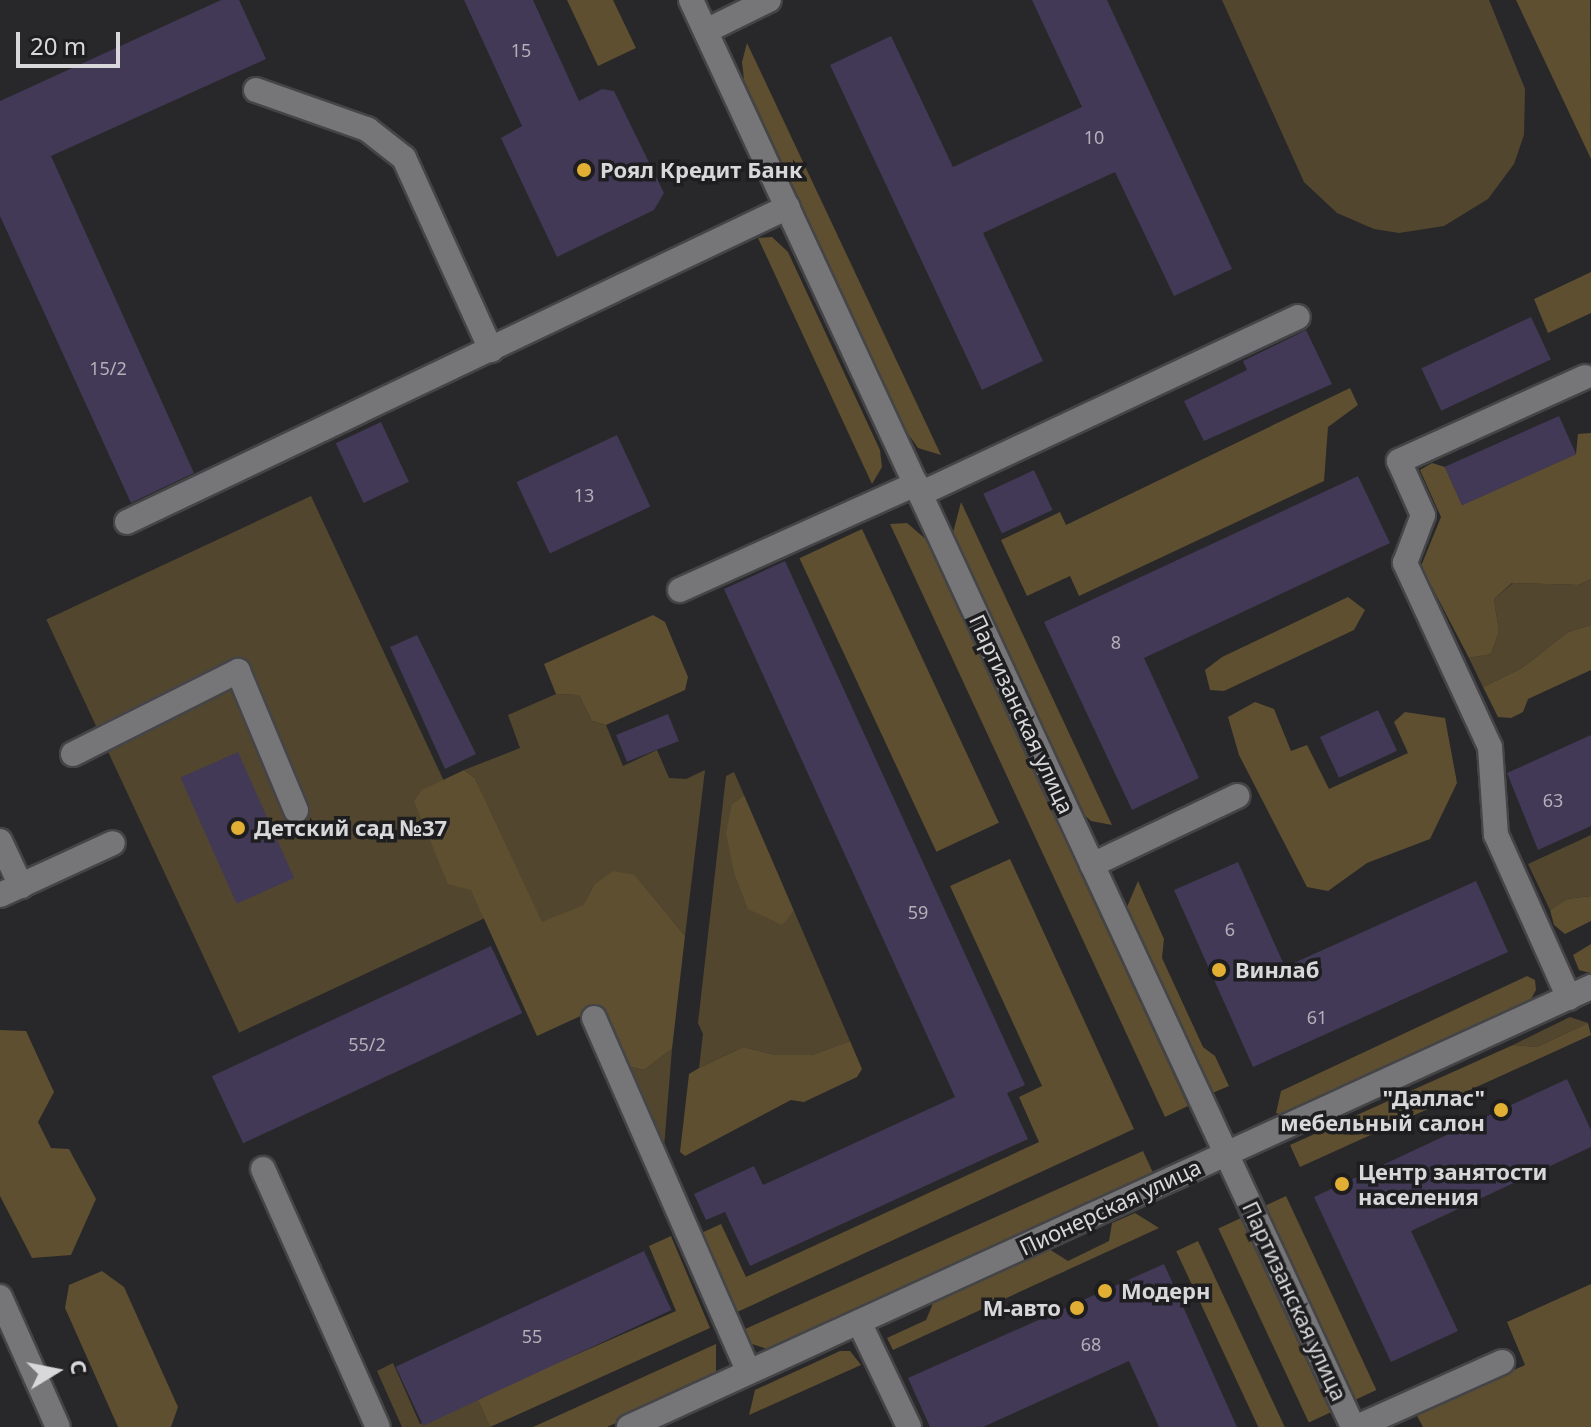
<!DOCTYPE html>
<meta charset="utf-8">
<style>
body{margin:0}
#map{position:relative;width:1591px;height:1427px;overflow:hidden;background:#282729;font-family:"Noto Sans",sans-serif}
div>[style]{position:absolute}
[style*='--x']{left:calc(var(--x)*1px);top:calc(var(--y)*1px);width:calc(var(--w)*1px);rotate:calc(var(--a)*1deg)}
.green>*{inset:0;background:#52472e;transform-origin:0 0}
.forest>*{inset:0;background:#5d4f30;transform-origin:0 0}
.building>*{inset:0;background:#413955;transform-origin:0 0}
.roads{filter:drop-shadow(2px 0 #454446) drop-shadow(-2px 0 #454446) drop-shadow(0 2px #454446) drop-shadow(0 -2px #454446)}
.minor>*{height:24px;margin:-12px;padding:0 12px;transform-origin:12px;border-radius:12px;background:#767578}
.dots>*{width:22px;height:22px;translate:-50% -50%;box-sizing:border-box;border:4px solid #1e1e20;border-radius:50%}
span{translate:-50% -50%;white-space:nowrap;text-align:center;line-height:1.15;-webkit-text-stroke:7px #1e1e20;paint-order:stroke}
.number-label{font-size:18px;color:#b2b0b8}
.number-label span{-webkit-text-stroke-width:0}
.poi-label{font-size:22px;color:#d8d7d9;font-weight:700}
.left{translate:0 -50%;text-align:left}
.right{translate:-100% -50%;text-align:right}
.street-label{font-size:22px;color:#d8d7d9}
.north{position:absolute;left:16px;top:1331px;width:80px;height:80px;-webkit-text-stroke:6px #1e1e20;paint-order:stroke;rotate:80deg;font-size:22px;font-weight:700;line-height:32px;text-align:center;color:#d8d7d9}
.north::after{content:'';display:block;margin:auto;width:28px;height:36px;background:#d8d7d9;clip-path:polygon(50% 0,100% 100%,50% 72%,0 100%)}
.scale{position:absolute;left:16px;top:32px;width:104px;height:36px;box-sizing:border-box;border:4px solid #d8d7d9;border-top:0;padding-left:10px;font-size:24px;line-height:28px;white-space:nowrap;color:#d8d7d9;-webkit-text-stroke:6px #1e1e20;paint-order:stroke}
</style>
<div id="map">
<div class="green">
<i style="clip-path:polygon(1222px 0,1489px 0,1525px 89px,1524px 135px,1514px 164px,1488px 199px,1444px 226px,1399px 233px,1374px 229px,1337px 213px,1304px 182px)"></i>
<i style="left:311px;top:496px;width:456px;height:292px;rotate:65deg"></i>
<i style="clip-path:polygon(1591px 579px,1591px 625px,1568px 632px,1522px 668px,1483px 687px,1469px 658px,1491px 654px,1499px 632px,1494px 599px,1513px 583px,1578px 585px)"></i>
<i style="clip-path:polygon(556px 694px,579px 695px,592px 721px,606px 725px,623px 766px,657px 750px,669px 778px,686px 779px,705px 770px,685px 936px,635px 875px,594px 885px,583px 905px,542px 923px,475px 778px,464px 770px,520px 748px,508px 715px)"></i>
<i style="clip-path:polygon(734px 772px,744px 795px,732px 804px,735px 877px,748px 908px,781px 924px,794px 911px,850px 1041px,812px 1055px,775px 1055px,743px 1047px,699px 1068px,703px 1034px,698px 1023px,726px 776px)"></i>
<i style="clip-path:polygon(1591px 835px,1591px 896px,1567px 899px,1550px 910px,1528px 864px)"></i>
<i style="clip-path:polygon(1570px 1017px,1588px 1023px,1537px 1047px,1513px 1045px)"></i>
<i style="clip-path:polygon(672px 1049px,664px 1148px,658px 1151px,623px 1065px,644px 1070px)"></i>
<i style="clip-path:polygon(393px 1363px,420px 1424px,477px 1398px,490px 1427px,402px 1427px,377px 1371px)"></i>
</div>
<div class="forest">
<i style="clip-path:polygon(567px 0,613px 0,636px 48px,598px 66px)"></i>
<i style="clip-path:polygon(1516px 0,1590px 0,1591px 159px)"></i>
<i style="clip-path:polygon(747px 43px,941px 455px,918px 448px,906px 431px,744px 80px,742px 62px)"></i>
<i style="clip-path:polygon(772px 237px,788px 252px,880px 450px,882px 467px,872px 484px,758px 238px)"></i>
<i style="clip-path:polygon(1591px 272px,1591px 313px,1548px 333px,1534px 299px)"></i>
<i style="clip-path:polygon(1350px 388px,1358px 405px,1328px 427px,1324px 481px,1079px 596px,1070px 576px,1027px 596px,1001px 540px,1060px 512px,1066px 525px)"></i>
<i style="clip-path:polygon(1591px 433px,1591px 579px,1578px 585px,1512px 583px,1494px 599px,1499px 632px,1491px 654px,1469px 658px,1421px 566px,1441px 517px,1420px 470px,1432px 463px,1445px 467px,1462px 505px,1576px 454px,1578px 434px)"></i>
<i style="clip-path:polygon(961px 502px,1112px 825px,1091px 821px,1082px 813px,953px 533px)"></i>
<i style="clip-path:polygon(907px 523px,928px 541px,1188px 1106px,1165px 1117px,890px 524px)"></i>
<i style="left:862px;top:529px;width:324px;height:69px;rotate:65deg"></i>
<i style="clip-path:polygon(1348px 597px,1365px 610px,1354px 630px,1224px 691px,1210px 690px,1205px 670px,1222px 657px)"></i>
<i style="clip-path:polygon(653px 615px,665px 622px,688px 677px,685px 690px,606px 725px,592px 721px,579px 695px,556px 694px,544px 664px)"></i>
<i style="clip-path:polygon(1591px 625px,1591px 670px,1528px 699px,1523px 712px,1511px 718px,1498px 717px,1483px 687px,1522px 668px,1568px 632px)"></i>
<i style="clip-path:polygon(1255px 702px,1274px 709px,1291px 751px,1307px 745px,1329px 789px,1408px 753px,1394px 722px,1405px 712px,1445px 718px,1457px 783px,1430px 839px,1367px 863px,1328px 891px,1307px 887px,1239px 755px,1228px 717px)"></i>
<i style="clip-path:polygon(464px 770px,475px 778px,542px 922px,583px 905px,594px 885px,613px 871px,635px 875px,685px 936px,672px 1049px,644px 1070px,623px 1065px,598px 1008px,537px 1036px,471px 890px,448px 884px,414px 801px,422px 790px)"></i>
<i style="clip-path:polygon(744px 795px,794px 911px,782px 925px,748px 909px,735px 877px,726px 833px,732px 804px)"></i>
<i style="clip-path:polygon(1010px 859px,1134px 1129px,735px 1313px,699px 1234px,721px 1224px,746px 1277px,1039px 1142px,1019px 1097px,1042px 1086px,950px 886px)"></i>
<i style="clip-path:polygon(1138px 881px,1164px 939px,1162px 958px,1203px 1047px,1215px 1056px,1229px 1086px,1210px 1094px,1127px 907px)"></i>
<i style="clip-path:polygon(1591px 896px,1591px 921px,1565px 934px,1554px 925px,1550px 910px,1567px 899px)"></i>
<i style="clip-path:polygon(1591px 944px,1591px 973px,1590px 973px,1579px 970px,1573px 955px)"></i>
<i style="clip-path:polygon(1527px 976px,1535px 980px,1536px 990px,1530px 1001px,1285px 1116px,1276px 1113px,1281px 1091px)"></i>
<i style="clip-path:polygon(1588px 1023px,1591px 1035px,1300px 1167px,1290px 1145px,1513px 1045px,1537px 1047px)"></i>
<i style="clip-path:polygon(0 1030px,26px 1031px,54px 1092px,38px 1122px,51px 1148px,69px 1149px,96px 1199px,71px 1255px,32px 1258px,0 1196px)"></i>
<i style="clip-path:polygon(850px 1041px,862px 1069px,857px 1077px,804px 1102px,791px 1100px,685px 1156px,680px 1152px,689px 1074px,699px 1068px,743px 1047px,775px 1055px,812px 1055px)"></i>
<i style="clip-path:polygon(1143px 1151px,1155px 1177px,770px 1350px,749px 1343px,743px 1330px)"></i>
<i style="left:1286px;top:1196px;width:214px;height:25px;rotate:65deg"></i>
<i style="clip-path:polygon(1135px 1213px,1159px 1228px,893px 1350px,887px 1338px,926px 1320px,934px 1301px,1049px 1249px,1068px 1261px,1109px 1241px,1112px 1223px)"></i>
<i style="left:1241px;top:1218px;width:214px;height:25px;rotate:65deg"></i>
<i style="clip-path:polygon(671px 1236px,710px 1328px,490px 1427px,477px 1398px,676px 1311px,649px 1246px)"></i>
<i style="left:1198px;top:1241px;width:205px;height:24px;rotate:65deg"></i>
<i style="clip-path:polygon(102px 1271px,124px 1287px,178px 1407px,171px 1427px,118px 1427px,65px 1308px,69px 1285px)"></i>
<i style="clip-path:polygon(1591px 1284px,1591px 1427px,1423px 1427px,1416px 1414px,1525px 1365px,1507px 1322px)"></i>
<i style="clip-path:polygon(716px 1344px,716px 1378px,607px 1427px,533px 1427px)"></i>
<i style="clip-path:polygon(840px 1351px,850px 1351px,861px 1365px,749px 1415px,755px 1390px)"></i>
</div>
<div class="building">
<i style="clip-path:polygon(221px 0,239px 0,266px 59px,51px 156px,194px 473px,131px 503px,0 216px,0 101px)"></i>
<i style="clip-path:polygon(464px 0,533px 0,579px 101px,602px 89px,614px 91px,664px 193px,654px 210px,557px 257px,501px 138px,522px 126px)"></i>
<i style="clip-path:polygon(1032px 0,1107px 0,1232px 269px,1174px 296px,1115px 172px,983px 233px,1043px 361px,982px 390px,830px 65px,891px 36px,953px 167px,1082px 107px)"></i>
<i style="left:1531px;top:317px;width:47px;height:121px;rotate:65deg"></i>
<i style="clip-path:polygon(1306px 330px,1332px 384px,1204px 441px,1184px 401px,1247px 370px,1243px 361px)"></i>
<i style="left:1559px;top:416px;width:42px;height:125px;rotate:66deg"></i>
<i style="left:381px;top:422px;width:66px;height:50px;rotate:65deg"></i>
<i style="left:617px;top:435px;width:79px;height:111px;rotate:65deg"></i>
<i style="left:1034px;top:470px;width:44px;height:56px;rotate:65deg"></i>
<i style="clip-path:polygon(1358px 476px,1390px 543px,1144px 658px,1199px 778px,1132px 810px,1044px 622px)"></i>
<i style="clip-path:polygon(785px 561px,1025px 1085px,1007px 1093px,1028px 1139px,750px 1266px,725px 1212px,706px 1220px,694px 1194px,754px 1166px,763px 1185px,955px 1097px,724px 589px)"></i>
<i style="clip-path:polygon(417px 635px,476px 754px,445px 769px,390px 647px)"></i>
<i style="left:1378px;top:710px;width:45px;height:64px;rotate:65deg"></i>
<i style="left:668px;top:714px;width:29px;height:56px;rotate:68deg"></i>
<i style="clip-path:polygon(1591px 735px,1591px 826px,1538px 850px,1507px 773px)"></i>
<i style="left:238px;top:752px;width:138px;height:63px;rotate:66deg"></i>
<i style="clip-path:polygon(1238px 862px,1285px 967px,1476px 881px,1508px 952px,1253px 1067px,1174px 890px)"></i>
<i style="left:491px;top:946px;width:74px;height:308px;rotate:65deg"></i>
<i style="clip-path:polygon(1567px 1079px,1591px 1130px,1591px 1147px,1411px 1231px,1458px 1331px,1391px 1362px,1314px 1197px)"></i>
<i style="left:644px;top:1251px;width:65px;height:274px;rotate:65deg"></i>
<i style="clip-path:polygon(1164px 1264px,1237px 1427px,1159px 1427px,1129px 1361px,983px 1427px,930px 1427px,908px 1378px)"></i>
</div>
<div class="roads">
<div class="minor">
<i style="--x:691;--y:0;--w:1573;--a:65.11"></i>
<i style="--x:706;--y:31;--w:70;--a:-26.2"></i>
<i style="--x:256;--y:90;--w:118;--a:19.4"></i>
<i style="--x:367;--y:129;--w:47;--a:38.1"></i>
<i style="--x:404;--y:158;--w:211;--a:65.6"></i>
<i style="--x:920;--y:494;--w:417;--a:-25.1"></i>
<i style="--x:127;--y:522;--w:732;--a:-25.48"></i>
<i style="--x:680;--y:590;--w:259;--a:-24.2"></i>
<i style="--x:73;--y:754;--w:185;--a:-26.7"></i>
<i style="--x:238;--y:671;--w:151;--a:67.4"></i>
<i style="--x:0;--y:841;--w:50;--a:65"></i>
<i style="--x:1092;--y:865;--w:161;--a:-25.4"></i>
<i style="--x:0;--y:895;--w:124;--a:-24.7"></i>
<i style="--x:1569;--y:998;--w:179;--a:-114.1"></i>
<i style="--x:1496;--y:835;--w:88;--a:-93.9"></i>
<i style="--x:1490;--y:747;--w:203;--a:-114.8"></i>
<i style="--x:1405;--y:563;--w:51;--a:-69.4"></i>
<i style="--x:1423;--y:515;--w:59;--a:-114"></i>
<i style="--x:1399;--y:461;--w:204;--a:-24.3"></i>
<i style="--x:594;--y:1018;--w:386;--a:66.4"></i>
<i style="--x:263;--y:1169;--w:282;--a:66"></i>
<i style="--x:0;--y:1297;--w:142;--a:66"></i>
<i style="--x:859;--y:1322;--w:116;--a:64.5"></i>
<i style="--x:629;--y:1427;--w:1058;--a:-24.58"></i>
<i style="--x:1357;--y:1427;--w:159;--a:-24.1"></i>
</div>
</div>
<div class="dots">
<i style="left:584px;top:170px;background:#e1af34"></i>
<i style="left:238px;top:828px;background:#e1af34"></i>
<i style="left:1219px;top:970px;background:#e1af34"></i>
<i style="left:1501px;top:1110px;background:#e1af34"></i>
<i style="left:1342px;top:1184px;background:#e1af34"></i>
<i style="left:1105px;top:1291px;background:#e1af34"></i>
<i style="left:1077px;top:1308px;background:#e1af34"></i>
</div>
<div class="number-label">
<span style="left:521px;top:50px">15</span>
<span style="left:1094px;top:137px">10</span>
<span style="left:108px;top:368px">15/2</span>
<span style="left:584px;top:495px">13</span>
<span style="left:1116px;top:642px">8</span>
<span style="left:1553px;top:800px">63</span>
<span style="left:918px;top:912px">59</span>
<span style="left:1230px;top:929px">6</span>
<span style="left:1317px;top:1017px">61</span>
<span style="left:367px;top:1044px">55/2</span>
<span style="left:532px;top:1336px">55</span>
<span style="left:1091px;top:1344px">68</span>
</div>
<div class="poi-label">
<span class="left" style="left:600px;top:170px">Роял Кредит Банк</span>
<span class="left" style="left:254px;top:828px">Детский сад №37</span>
<span class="left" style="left:1235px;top:970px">Винлаб</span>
<span class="right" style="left:1485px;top:1110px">"Даллас"<br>мебельный салон</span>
<span class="left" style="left:1358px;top:1184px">Центр занятости<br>населения</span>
<span class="left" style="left:1121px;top:1291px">Модерн</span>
<span class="right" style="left:1061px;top:1308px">М-авто</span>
</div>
<div class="street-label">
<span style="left:1022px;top:714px;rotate:65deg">Партизанская улица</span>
<span style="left:1110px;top:1207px;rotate:-25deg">Пионерская улица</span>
<span style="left:1295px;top:1301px;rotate:65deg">Партизанская улица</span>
</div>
<div class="north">С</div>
<div class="scale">20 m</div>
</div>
